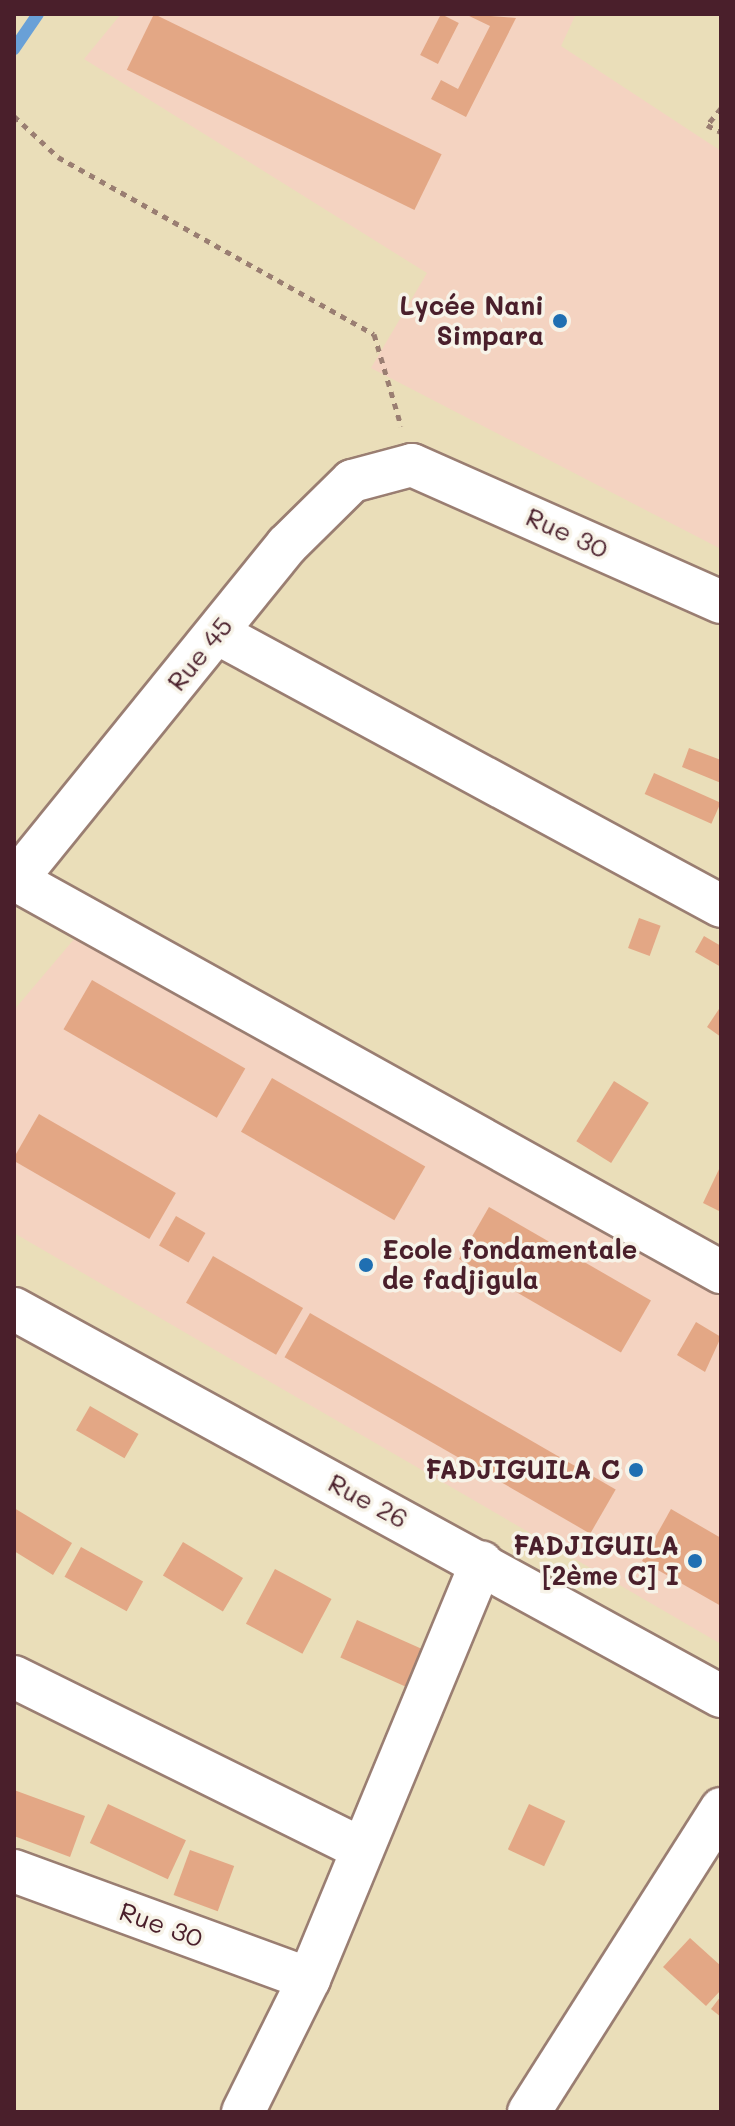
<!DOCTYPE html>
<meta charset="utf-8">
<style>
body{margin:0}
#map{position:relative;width:735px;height:2126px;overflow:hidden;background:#eadeb9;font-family:Mali,sans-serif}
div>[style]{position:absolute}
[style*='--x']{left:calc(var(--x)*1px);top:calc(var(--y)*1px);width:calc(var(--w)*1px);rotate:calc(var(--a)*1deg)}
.built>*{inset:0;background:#f4d3c1}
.stream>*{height:12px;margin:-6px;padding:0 6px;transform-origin:6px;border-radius:6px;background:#69a0d7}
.building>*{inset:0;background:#e3a785;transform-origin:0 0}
.path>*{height:5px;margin-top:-2.5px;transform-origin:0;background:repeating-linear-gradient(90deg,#9a7e72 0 6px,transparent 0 12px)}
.roads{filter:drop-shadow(2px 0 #9a7e72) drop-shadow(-2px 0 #9a7e72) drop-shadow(0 2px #9a7e72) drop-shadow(0 -2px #9a7e72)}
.street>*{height:42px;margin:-21px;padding:0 21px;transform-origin:21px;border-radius:21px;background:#fff}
.dots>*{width:22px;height:22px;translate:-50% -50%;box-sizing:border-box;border:4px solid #f7f3e8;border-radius:50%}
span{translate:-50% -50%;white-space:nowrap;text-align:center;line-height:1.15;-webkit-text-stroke:7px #f7f3e8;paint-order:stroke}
.poi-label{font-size:26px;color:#4a1f2b;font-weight:700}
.right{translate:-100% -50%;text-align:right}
.left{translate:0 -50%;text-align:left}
.street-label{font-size:26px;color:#4a1f2b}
.frame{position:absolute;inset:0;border:16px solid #4a1f2b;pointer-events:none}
</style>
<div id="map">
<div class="built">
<i style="clip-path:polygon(121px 14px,576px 14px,561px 46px,721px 151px,721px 549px,371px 368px,427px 273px,84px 59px)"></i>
<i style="clip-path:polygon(75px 938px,721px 1297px,721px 1644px,14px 1233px,14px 1010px)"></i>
</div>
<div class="stream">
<i style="--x:14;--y:49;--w:42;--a:-55.6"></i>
</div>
<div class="building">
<i style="left:154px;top:14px;width:320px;height:62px;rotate:26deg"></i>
<i style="left:441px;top:14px;width:20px;height:46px;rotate:27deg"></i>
<i style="clip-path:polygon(465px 14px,516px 18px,466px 117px,431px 99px,441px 80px,458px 89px,490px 26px)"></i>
<i style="clip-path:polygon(689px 748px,721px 760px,721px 783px,682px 767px)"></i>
<i style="left:654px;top:773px;width:73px;height:23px;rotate:24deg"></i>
<i style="left:639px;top:918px;width:23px;height:32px;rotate:20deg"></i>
<i style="clip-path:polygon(704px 936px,721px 946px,721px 967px,695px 952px)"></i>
<i style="left:92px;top:980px;width:177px;height:57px;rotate:30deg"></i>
<i style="clip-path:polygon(721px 1006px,721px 1037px,707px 1027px)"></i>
<i style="left:272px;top:1078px;width:177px;height:62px;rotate:30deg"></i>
<i style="left:614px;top:1081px;width:41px;height:71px;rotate:32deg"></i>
<i style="left:39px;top:1114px;width:158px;height:53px;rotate:30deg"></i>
<i style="clip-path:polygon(721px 1165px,721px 1212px,703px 1203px)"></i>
<i style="left:489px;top:1207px;width:187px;height:60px;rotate:30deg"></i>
<i style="left:176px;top:1216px;width:34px;height:34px;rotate:30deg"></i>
<i style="left:213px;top:1256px;width:104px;height:54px;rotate:30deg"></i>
<i style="left:310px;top:1313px;width:353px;height:51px;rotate:30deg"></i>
<i style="clip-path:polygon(696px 1322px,721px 1337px,705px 1372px,677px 1355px)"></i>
<i style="left:90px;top:1406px;width:56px;height:28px;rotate:30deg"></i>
<i style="clip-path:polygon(14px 1508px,72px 1543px,53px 1575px,14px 1551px)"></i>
<i style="clip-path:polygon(671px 1509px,721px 1538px,721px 1606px,642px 1561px)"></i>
<i style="left:183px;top:1542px;width:70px;height:39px;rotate:31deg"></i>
<i style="left:81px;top:1547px;width:71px;height:34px;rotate:29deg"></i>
<i style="left:275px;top:1569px;width:64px;height:62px;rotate:28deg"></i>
<i style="left:357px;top:1620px;width:73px;height:41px;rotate:24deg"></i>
<i style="clip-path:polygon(14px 1790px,85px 1816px,70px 1857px,14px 1836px)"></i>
<i style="left:108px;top:1804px;width:86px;height:43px;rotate:25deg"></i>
<i style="left:529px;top:1804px;width:40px;height:50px;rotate:25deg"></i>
<i style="left:190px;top:1850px;width:47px;height:48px;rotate:20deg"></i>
<i style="clip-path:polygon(690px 1938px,721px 1966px,721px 1990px,706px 2006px,663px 1967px)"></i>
<i style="clip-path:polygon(721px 1996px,721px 2017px,711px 2009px)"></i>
</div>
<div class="path">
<i style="--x:721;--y:108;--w:22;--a:129"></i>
<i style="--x:707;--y:125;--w:16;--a:27"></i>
<i style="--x:14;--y:116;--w:60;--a:43"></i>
<i style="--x:58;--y:157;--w:362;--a:29.3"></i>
<i style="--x:374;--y:334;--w:96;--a:73.6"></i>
</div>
<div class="roads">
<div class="street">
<i style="--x:217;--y:633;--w:573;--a:28.44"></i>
<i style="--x:14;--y:879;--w:809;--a:29.07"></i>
<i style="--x:14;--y:882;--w:434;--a:-51"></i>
<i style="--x:287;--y:545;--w:91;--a:-44.6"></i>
<i style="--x:352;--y:481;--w:62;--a:-14.9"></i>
<i style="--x:412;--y:465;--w:338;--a:23.9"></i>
<i style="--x:14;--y:1309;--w:806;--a:28.7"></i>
<i style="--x:14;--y:1677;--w:388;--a:26.3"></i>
<i style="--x:14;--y:1871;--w:314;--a:20.1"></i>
<i style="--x:243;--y:2112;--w:148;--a:-63.6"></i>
<i style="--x:309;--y:1979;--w:451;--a:-67.5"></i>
<i style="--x:529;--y:2112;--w:359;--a:-57.6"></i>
</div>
</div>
<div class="dots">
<i style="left:560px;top:321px;background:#1f6fb2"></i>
<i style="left:366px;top:1265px;background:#1f6fb2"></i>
<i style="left:636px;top:1470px;background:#1f6fb2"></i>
<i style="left:695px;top:1561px;background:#1f6fb2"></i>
</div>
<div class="poi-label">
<span class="right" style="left:544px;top:321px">Lycée Nani<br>Simpara</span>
<span class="left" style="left:382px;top:1265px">Ecole fondamentale<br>de fadjigula</span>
<span class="right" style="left:620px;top:1470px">FADJIGUILA C</span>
<span class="right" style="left:679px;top:1561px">FADJIGUILA<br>[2ème C] I</span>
</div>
<div class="street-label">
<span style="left:567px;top:533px;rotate:24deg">Rue 30</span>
<span style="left:200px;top:654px;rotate:-51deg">Rue 45</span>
<span style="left:368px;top:1501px;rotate:28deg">Rue 26</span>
<span style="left:161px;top:1925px;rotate:20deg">Rue 30</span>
</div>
<div class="frame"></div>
</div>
